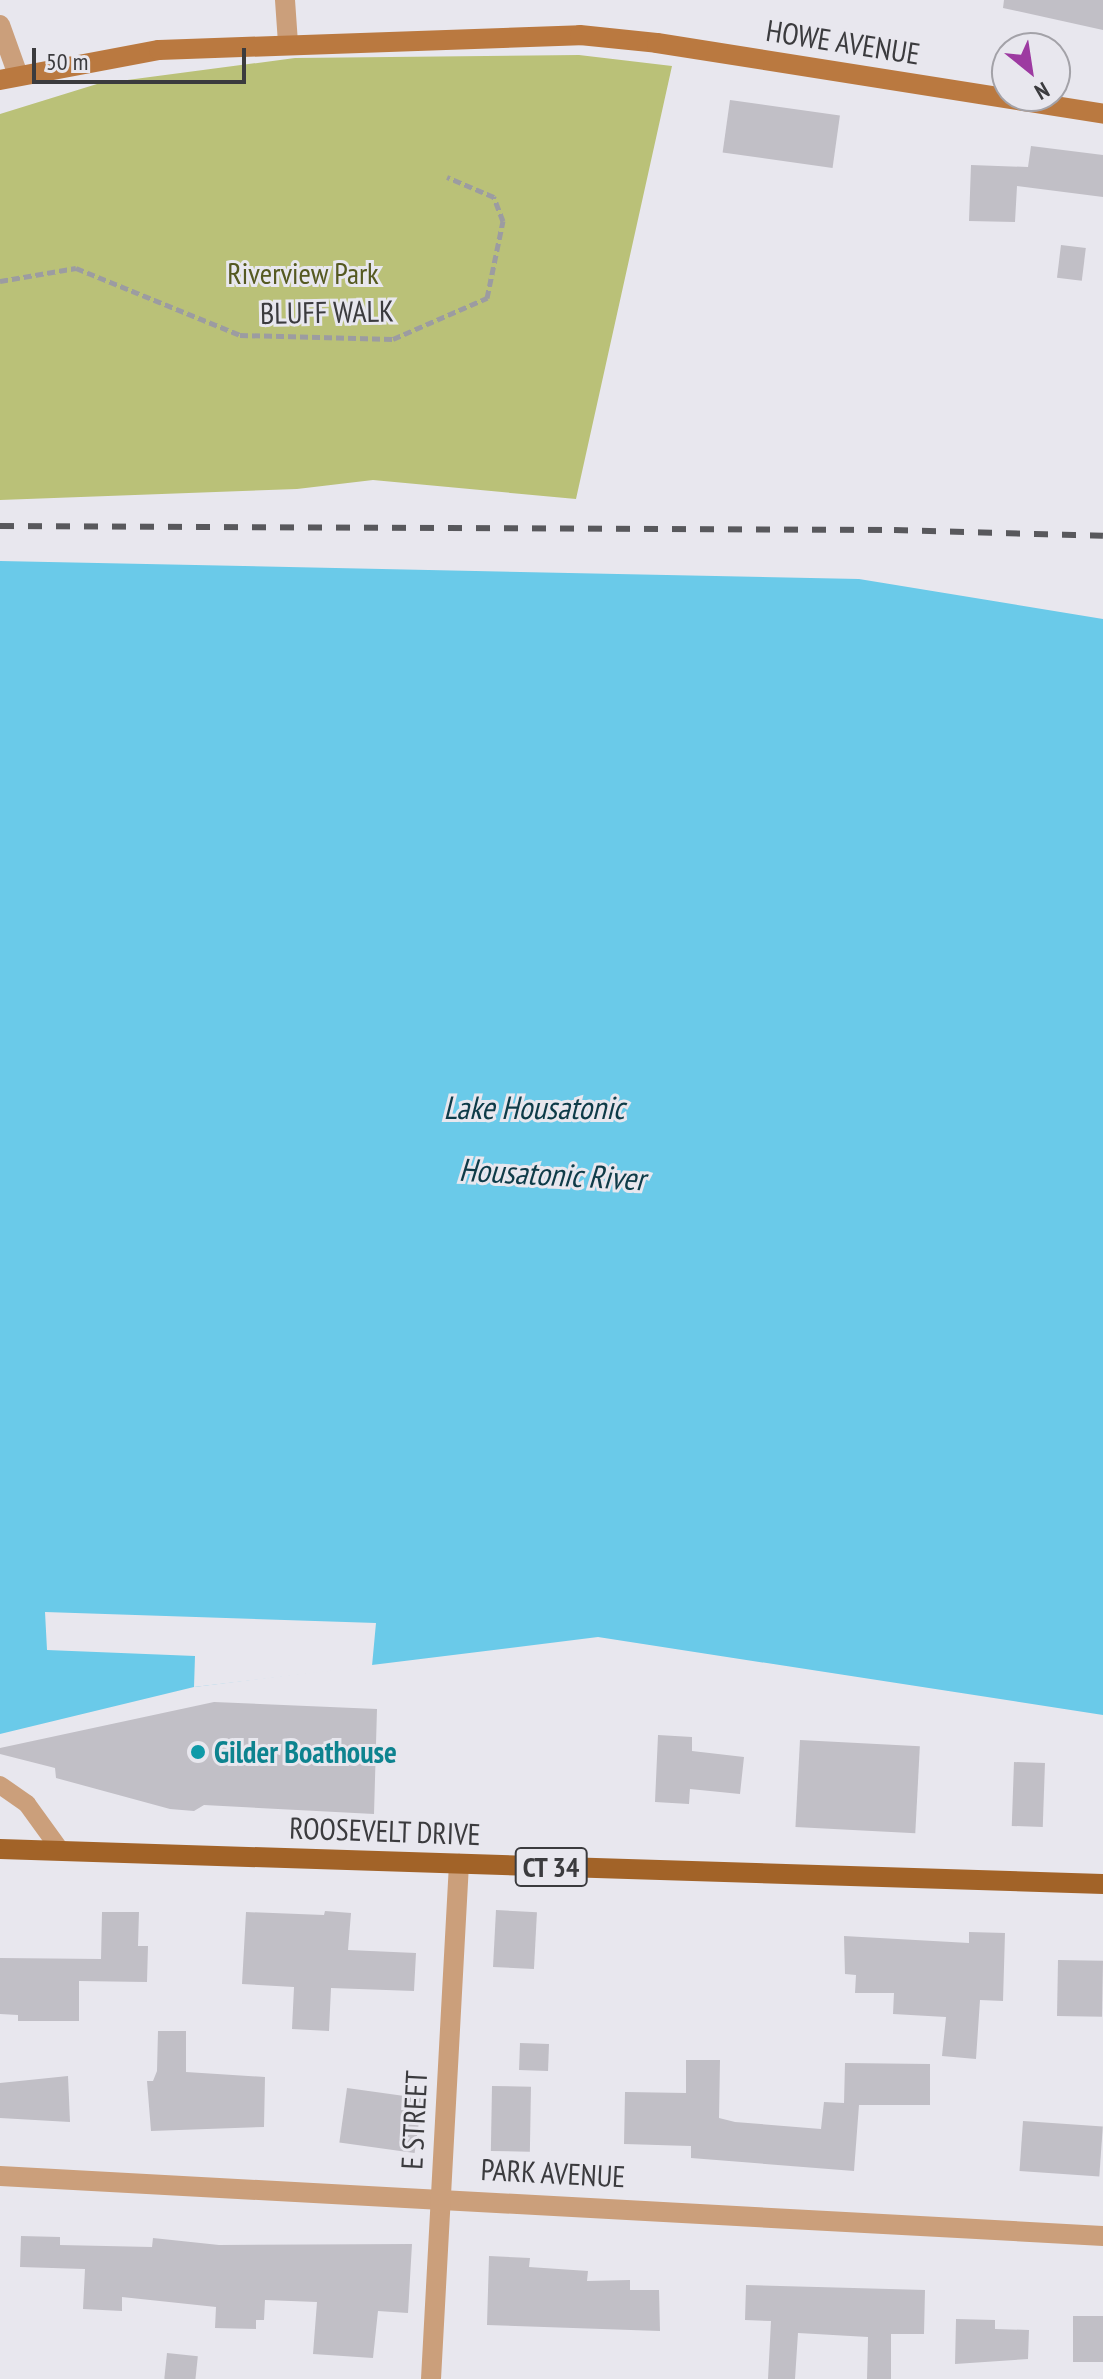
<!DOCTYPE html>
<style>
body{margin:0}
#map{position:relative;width:1103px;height:2379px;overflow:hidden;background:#e8e7ee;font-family:"PT Sans Narrow",sans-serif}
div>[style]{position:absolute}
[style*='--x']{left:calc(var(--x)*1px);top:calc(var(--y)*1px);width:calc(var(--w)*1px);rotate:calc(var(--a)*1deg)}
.green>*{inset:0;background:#bac178}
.water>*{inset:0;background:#6acae9}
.pier>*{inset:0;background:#e8e7ee}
.building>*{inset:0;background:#c1bfc6;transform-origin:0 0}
.path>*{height:5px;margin-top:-2.5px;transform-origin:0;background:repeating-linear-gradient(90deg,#9c9ca1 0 8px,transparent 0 12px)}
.service>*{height:18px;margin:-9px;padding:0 9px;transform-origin:9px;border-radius:9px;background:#cb9f7b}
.minor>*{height:20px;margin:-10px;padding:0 10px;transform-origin:10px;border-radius:10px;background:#cb9f7b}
.secondary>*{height:20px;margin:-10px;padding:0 10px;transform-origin:10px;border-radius:10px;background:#ba7940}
.primary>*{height:20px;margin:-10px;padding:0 10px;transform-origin:10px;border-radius:10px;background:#a26328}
.rail>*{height:6px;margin-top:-3px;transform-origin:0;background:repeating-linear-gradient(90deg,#58585c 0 14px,transparent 0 28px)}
.dots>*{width:22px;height:22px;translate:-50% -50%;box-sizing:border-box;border:4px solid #e8e7ee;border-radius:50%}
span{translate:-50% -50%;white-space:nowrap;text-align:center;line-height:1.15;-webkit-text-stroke:6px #e8e7ee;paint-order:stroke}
.shield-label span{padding:2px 6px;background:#e8e7ee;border:2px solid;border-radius:6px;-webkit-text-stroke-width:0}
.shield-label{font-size:28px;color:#3b3b3e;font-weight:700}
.street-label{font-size:30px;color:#3b3b3e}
.park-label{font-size:30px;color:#555921}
.culture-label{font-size:30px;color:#0d838f;font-weight:700}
.left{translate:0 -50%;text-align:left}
.water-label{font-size:32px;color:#0e3b48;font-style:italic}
.north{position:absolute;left:991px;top:32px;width:80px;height:80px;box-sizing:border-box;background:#e8e7ee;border:2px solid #a3a2a8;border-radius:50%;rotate:150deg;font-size:22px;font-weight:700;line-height:32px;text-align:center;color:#3b3b3e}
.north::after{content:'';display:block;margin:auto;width:28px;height:36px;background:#9d3aa1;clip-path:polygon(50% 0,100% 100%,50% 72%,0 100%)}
.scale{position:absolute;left:32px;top:48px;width:214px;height:36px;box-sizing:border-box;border:4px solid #3b3b3e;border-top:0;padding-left:10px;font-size:24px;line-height:28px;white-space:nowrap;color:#3b3b3e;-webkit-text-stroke:6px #e8e7ee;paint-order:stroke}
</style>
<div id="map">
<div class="green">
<i style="clip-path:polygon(579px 55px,672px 66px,576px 499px,373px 480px,297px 489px,0 500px,0 114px,97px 84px,295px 58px)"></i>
</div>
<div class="water">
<i style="clip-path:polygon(0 561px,859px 579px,1103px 619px,1103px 1715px,598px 1637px,194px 1687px,0 1734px)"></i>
</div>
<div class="pier">
<i style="clip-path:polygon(45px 1612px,376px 1623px,372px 1666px,194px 1687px,195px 1656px,47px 1650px)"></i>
</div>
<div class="building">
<i style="clip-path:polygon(1004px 0,1103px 0,1103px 30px,1003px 8px)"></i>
<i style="left:730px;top:100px;width:111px;height:53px;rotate:8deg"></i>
<i style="clip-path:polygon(1031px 146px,1103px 155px,1103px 197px,1017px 186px,1015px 222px,969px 221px,971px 165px,1028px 167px)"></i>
<i style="left:1061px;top:245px;width:25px;height:33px;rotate:7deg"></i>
<i style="clip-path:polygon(214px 1702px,377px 1709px,374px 1814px,204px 1805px,194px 1811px,170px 1809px,56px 1778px,55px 1768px,0 1754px,0 1748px)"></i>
<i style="clip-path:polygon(658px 1735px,692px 1737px,692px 1751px,744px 1757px,740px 1794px,690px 1789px,689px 1804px,655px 1802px)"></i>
<i style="left:800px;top:1740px;width:120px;height:87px;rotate:3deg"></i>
<i style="left:1014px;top:1762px;width:31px;height:64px;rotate:2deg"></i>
<i style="left:496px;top:1910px;width:41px;height:57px;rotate:3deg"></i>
<i style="clip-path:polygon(325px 1911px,351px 1913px,348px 1950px,416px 1953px,414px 1991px,331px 1988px,329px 2031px,292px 2029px,294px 1987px,242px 1984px,246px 1912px,324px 1915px)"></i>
<i style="clip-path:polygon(102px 1912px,139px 1912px,138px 1946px,148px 1946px,147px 1982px,79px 1981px,79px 2021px,18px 2021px,18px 2015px,0 2014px,0 1958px,101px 1959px)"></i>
<i style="clip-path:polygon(969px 1932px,1005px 1933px,1003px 2001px,980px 2000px,976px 2059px,942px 2056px,946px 2017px,893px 2014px,894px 1993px,855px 1993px,856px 1975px,845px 1974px,844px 1936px,969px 1943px)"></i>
<i style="left:1058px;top:1960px;width:45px;height:56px;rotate:1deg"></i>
<i style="clip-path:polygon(158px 2031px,186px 2031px,186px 2072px,265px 2077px,264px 2127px,151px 2131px,147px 2081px,153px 2081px,157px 2071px)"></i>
<i style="left:520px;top:2043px;width:29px;height:27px;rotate:2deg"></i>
<i style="clip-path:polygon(686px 2060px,720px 2060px,719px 2118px,735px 2122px,821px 2129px,824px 2102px,844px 2103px,845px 2063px,930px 2064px,930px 2105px,859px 2105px,854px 2171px,691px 2158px,691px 2146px,624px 2144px,625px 2092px,686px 2093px)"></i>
<i style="clip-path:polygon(68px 2076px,70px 2122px,0 2118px,0 2083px)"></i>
<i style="left:492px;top:2086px;width:39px;height:65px;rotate:1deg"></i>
<i style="left:347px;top:2088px;width:76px;height:55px;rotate:8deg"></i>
<i style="left:1023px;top:2121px;width:80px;height:50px;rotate:4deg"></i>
<i style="clip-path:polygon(21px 2236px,60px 2237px,60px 2245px,152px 2247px,153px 2238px,219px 2245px,412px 2244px,408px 2313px,378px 2311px,373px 2358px,313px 2354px,317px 2302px,265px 2300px,264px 2320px,256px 2320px,256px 2329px,215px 2328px,216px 2307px,122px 2297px,122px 2311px,83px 2309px,85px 2269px,20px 2267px)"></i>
<i style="clip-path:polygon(489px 2256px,530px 2258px,529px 2267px,588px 2271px,587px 2281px,630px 2280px,630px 2290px,659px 2290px,660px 2331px,487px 2325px)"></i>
<i style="clip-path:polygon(746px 2285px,925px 2290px,924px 2334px,891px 2334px,891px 2379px,867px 2379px,868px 2337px,798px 2333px,795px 2379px,768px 2379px,771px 2321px,745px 2320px)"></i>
<i style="left:1073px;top:2316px;width:30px;height:46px"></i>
<i style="clip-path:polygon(956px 2319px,995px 2320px,995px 2329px,1029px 2330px,1028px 2359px,955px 2364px)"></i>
<i style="left:167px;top:2353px;width:31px;height:26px;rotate:6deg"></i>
</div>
<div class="path">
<i style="--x:0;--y:281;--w:77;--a:-9.7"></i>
<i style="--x:76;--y:268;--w:177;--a:22.2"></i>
<i style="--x:240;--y:335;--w:153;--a:1.5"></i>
<i style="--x:393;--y:339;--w:103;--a:-23.6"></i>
<i style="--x:487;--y:298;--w:79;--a:-78.3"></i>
<i style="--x:503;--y:221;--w:26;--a:-111"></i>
<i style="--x:494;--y:197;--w:51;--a:-156.9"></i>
</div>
<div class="service">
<i style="--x:0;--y:1785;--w:33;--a:35"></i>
<i style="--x:27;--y:1804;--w:58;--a:54.1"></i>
</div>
<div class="minor">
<i style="--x:285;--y:0;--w:43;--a:86"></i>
<i style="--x:0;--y:25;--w:53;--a:70.2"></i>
<i style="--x:0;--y:2176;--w:1105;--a:3.11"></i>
<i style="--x:431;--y:2379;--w:516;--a:-86.89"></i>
</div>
<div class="secondary">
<i style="--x:0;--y:80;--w:162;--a:-10.7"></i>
<i style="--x:159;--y:50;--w:421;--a:-2"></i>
<i style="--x:580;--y:35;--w:77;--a:5.9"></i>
<i style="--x:657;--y:43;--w:452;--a:9"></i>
</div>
<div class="primary">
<i style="--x:0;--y:1849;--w:1104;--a:1.82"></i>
</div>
<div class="rail">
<i style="--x:0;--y:526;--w:894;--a:0.26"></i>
<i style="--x:894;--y:530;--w:209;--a:1.6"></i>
</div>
<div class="dots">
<i style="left:198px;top:1752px;background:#0f9aa8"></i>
</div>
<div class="shield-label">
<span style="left:551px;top:1867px">CT 34</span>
</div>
<div class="street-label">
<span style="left:843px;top:42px;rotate:9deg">HOWE AVENUE</span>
<span style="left:327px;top:312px;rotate:-1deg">BLUFF WALK</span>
<span style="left:385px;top:1831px;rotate:2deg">ROOSEVELT DRIVE</span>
<span style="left:414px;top:2120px;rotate:-87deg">E STREET</span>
<span style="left:553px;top:2173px;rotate:3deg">PARK AVENUE</span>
</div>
<div class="park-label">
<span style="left:303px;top:273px">Riverview Park</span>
</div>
<div class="culture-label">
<span class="left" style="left:214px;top:1752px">Gilder Boathouse</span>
</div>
<div class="water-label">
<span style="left:534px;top:1107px">Lake Housatonic</span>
<span style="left:552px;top:1174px;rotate:3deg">Housatonic River</span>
</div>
<div class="north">N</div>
<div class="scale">50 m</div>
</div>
